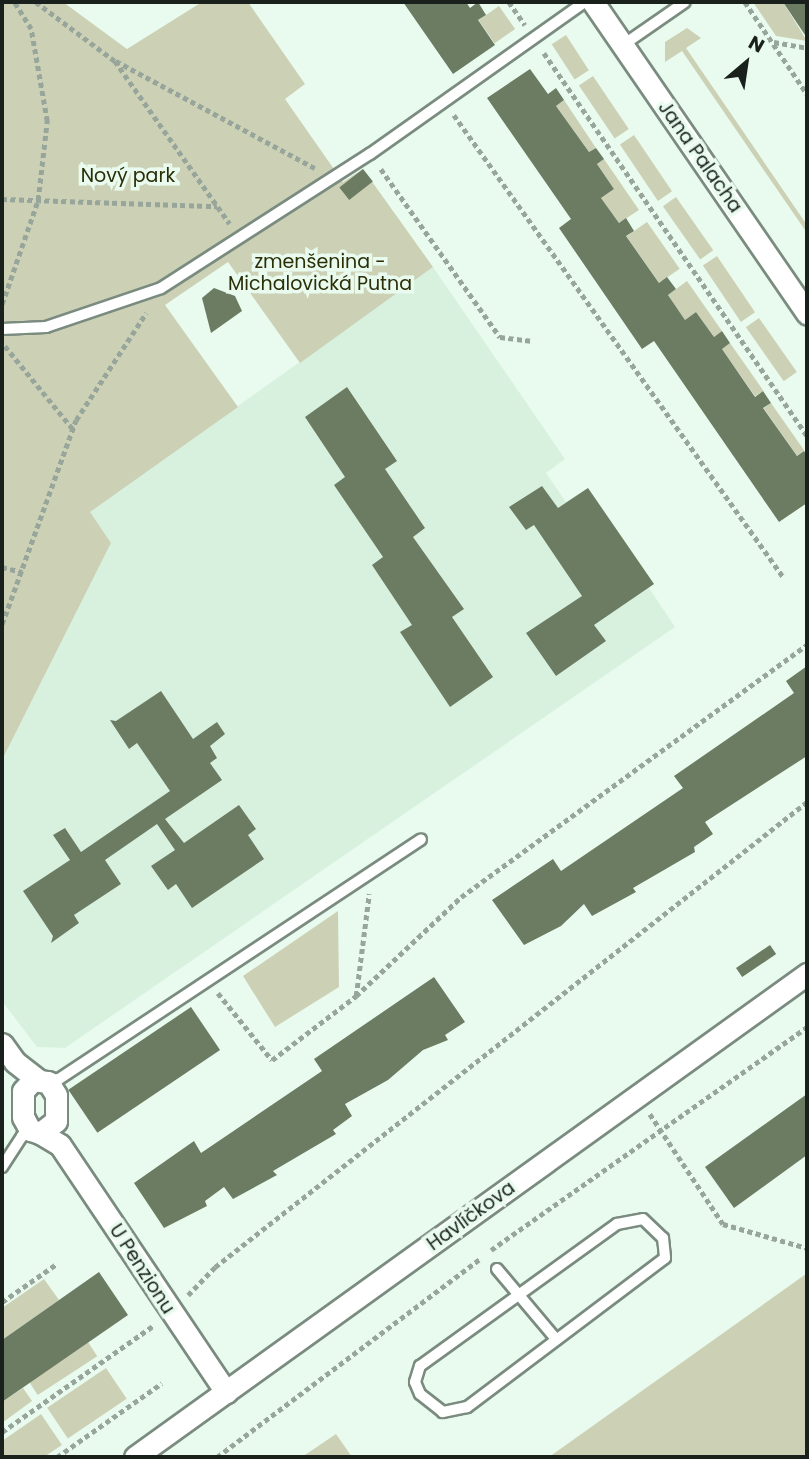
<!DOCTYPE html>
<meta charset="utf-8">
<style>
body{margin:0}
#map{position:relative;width:809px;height:1459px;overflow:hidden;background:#e9fbee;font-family:Poppins,sans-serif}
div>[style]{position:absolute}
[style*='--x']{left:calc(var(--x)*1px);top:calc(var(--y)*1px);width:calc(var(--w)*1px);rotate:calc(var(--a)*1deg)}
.built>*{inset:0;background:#d8f1df}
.green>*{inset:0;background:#ccd1b6;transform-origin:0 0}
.building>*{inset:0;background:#6c7c63;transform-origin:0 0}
.path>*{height:4.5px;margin-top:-2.25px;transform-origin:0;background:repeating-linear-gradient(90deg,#98a59b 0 5px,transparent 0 8.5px)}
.roads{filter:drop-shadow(2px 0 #7a8b7f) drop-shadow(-2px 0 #7a8b7f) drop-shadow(0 2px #7a8b7f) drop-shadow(0 -2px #7a8b7f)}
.service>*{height:10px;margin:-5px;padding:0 5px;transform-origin:5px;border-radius:5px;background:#fff}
.minor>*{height:21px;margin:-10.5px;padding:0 10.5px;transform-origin:10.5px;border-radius:10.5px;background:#fff}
span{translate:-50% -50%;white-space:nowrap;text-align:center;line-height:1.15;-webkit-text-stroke:7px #e9fbee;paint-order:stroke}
.street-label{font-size:19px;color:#1a211c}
.park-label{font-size:19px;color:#2b2e07}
.frame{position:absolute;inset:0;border:4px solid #1a211c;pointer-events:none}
.north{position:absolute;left:711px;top:28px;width:70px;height:70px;-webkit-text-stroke:5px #e9fbee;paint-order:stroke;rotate:29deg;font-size:19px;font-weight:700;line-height:28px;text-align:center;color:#1a211c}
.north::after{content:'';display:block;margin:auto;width:24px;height:32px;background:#1a211c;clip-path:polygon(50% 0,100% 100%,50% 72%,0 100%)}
</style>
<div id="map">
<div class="built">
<i style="clip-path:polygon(433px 267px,565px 459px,546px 473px,566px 502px,588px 488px,654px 584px,649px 588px,675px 627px,65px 1048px,37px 1047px,2px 1001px,2px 760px,111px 543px,89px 512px)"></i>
</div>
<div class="green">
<i style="clip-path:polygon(2px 2px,63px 2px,127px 49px,202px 2px,248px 2px,305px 84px,285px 99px,343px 182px,363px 169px,433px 267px,300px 363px,228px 262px,165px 305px,238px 407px,90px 512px,111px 543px,2px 760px)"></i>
<i style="clip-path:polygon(753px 2px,783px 2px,807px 41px,776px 36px)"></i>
<i style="left:499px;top:6px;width:28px;height:25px;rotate:55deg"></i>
<i style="clip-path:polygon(687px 28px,701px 38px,686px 48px,807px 225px,807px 233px,682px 51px,665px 62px,665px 42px)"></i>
<i style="left:566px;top:35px;width:42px;height:17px;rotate:57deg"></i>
<i style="left:593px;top:76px;width:64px;height:17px;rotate:56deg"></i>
<i style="clip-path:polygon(564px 100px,596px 148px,589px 152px,556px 106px)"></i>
<i style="left:634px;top:135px;width:68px;height:17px;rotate:56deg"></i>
<i style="clip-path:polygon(604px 159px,639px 210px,619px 223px,601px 198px,614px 189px,597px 164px)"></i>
<i style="left:676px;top:197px;width:65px;height:16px;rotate:55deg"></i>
<i style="left:647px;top:222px;width:57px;height:25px;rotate:55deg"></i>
<i style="left:717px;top:256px;width:68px;height:17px;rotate:56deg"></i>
<i style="clip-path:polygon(687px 281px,722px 331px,714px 337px,696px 312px,685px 320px,668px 295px)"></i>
<i style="left:759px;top:318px;width:66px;height:16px;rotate:55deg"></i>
<i style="left:730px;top:343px;width:58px;height:10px;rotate:55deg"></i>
<i style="left:771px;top:403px;width:58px;height:9px;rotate:55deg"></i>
<i style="clip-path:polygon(338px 911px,339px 987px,275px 1027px,243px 976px)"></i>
<i style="clip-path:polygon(806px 1274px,807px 1457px,549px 1457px)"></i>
<i style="clip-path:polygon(44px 1279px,59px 1300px,2px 1340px,2px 1308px)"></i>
<i style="left:88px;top:1342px;width:17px;height:71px;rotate:57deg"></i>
<i style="left:106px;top:1368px;width:37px;height:71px;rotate:56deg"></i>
<i style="clip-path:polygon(23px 1388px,32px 1401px,2px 1423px,2px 1402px)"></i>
<i style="clip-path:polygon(41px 1414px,62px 1445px,44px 1457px,2px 1457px,2px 1441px)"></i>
<i style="clip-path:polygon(336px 1434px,352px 1457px,302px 1457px)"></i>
</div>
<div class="building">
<i style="clip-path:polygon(403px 2px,466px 2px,470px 8px,478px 2px,486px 15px,478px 20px,495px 45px,453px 74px)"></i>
<i style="clip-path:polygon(783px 2px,807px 2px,807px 33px,805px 35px)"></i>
<i style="clip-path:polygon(530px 69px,548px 94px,556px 88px,564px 100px,556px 106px,589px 152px,596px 148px,604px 159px,597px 164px,614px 189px,601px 198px,619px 223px,626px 218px,634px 231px,626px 236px,659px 283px,667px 277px,676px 289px,668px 295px,685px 320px,696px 312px,714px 337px,722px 331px,730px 343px,722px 349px,755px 397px,763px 391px,771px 403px,763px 408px,797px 456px,804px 451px,807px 455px,807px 503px,779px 522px,654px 341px,642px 349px,559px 228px,571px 219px,487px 98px)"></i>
<i style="left:363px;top:169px;width:16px;height:30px;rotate:52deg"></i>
<i style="clip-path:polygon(214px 288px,235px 296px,242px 311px,211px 333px,202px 298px)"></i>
<i style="clip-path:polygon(347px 387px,397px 461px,385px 469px,425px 528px,413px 537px,464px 609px,452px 617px,493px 677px,450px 707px,400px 632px,412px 625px,372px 565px,383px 557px,334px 485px,345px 477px,305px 417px)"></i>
<i style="clip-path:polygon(542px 486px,558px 508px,588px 488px,654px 584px,594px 625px,606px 641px,556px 676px,526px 633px,582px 596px,534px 525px,526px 530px,509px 507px)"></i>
<i style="clip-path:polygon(807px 666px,807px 756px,705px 822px,713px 834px,694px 847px,695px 852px,633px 888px,636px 892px,592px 916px,584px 904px,561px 926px,524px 945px,492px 900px,553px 859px,561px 871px,683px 788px,674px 776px,794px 693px,786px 681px)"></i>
<i style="clip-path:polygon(161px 691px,193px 739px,217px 722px,225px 734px,210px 746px,217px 758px,210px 763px,222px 780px,165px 819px,184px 843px,239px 805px,256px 829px,248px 835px,264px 859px,192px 908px,176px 884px,168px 890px,151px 866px,175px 850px,157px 824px,105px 860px,121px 884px,74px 915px,79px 923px,51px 943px,53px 936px,23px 891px,70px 860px,53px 835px,65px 828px,81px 852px,170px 791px,137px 743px,129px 749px,110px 720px,116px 721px)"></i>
<i style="left:770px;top:945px;width:11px;height:41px;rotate:56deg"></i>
<i style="clip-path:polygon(434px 977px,465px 1022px,445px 1035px,448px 1040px,423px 1050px,388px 1080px,345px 1104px,352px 1116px,333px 1130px,336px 1134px,273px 1171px,277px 1175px,233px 1199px,224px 1187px,205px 1201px,207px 1206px,164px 1228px,134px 1183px,194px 1141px,201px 1153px,322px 1071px,314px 1059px)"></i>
<i style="left:191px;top:1007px;width:52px;height:148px;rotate:56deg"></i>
<i style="clip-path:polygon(807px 1094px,807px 1155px,734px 1208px,705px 1167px)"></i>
<i style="clip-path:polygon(99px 1272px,128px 1315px,2px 1402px,2px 1340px)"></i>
</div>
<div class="path">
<i style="--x:36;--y:2;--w:99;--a:36.8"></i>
<i style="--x:115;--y:61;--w:199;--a:54.8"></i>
<i style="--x:509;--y:2;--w:28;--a:55"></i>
<i style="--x:745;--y:2;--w:111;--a:56"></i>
<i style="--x:774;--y:42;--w:34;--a:10"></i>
<i style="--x:544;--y:53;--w:465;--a:55.5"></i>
<i style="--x:116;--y:61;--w:226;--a:28.3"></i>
<i style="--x:454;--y:115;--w:569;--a:54.52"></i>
<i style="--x:381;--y:169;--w:206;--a:54.7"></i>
<i style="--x:500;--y:337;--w:33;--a:7"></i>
<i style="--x:2;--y:199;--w:215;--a:1.9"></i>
<i style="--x:2;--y:304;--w:110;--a:-70.9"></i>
<i style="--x:38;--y:200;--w:80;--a:-83.5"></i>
<i style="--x:47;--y:121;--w:93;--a:-99.9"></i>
<i style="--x:31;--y:29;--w:32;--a:-122"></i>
<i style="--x:5;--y:346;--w:107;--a:50.7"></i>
<i style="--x:2;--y:567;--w:21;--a:14"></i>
<i style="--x:2;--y:624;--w:217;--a:-70.1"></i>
<i style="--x:76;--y:420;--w:128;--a:-56.8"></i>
<i style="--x:218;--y:993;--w:86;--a:51.1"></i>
<i style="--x:272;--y:1060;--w:106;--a:-37.3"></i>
<i style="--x:356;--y:996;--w:103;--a:-82.7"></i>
<i style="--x:356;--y:996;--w:144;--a:-43.3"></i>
<i style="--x:461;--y:897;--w:428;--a:-36.1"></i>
<i style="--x:650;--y:1114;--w:132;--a:56.4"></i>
<i style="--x:723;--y:1224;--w:87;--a:15.9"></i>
<i style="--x:491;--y:1250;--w:387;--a:-35.2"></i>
<i style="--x:188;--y:1295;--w:39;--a:-46"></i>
<i style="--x:215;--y:1267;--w:753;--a:-38.15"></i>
<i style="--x:2;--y:1302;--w:65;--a:-34.9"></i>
<i style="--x:2;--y:1432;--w:184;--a:-35.1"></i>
<i style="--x:57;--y:1457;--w:128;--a:-35.2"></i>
<i style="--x:217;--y:1457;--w:331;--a:-37"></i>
</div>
<div class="roads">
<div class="service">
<i style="--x:623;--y:45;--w:75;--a:-34.7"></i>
<i style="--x:2;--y:329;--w:44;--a:-2.6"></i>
<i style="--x:46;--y:327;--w:121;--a:-18.7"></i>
<i style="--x:161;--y:288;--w:248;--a:-32.7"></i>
<i style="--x:370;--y:154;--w:263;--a:-35.3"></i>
<i style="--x:45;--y:1080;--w:14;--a:-4"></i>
<i style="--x:59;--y:1079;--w:434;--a:-33.5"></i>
<i style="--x:2;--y:1167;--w:37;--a:-57"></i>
<i style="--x:22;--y:1136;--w:13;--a:-18"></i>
<i style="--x:643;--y:1219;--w:28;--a:44"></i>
<i style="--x:663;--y:1238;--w:20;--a:84"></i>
<i style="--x:665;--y:1258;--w:248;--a:143"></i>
<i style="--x:467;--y:1407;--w:25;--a:168"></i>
<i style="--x:443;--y:1412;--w:29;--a:-142"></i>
<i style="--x:420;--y:1394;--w:13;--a:-113"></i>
<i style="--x:415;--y:1382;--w:17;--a:-73"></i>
<i style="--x:420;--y:1366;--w:243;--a:-35.8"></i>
<i style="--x:617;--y:1224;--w:26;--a:-11"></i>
<i style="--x:497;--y:1269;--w:92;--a:49.9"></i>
</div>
<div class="minor">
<i style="--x:593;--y:2;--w:378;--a:55.5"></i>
<i style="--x:2;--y:1044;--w:22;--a:54"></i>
<i style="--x:15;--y:1062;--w:29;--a:38"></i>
<i style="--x:33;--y:1080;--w:15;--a:8"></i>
<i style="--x:48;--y:1082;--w:15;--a:58"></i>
<i style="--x:56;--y:1095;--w:26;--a:90"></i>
<i style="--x:56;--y:1121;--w:20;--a:143"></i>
<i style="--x:40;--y:1133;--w:10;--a:-163"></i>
<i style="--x:30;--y:1130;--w:15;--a:-118"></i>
<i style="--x:23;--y:1117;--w:26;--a:-90"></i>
<i style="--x:23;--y:1091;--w:15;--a:-48"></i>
<i style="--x:40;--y:1133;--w:23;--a:31"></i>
<i style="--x:60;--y:1145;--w:298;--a:56.1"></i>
<i style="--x:135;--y:1457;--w:828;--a:-35.71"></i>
</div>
</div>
<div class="street-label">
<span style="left:700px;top:157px;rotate:55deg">Jana Palacha</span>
<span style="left:471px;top:1216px;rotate:-36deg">Havlíčkova</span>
<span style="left:142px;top:1269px;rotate:57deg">U Penzionu</span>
</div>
<div class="park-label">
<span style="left:128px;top:176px">Nový park</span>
<span style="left:320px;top:273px">zmenšenina -<br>Michalovická Putna</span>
</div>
<div class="frame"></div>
<div class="north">N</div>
</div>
